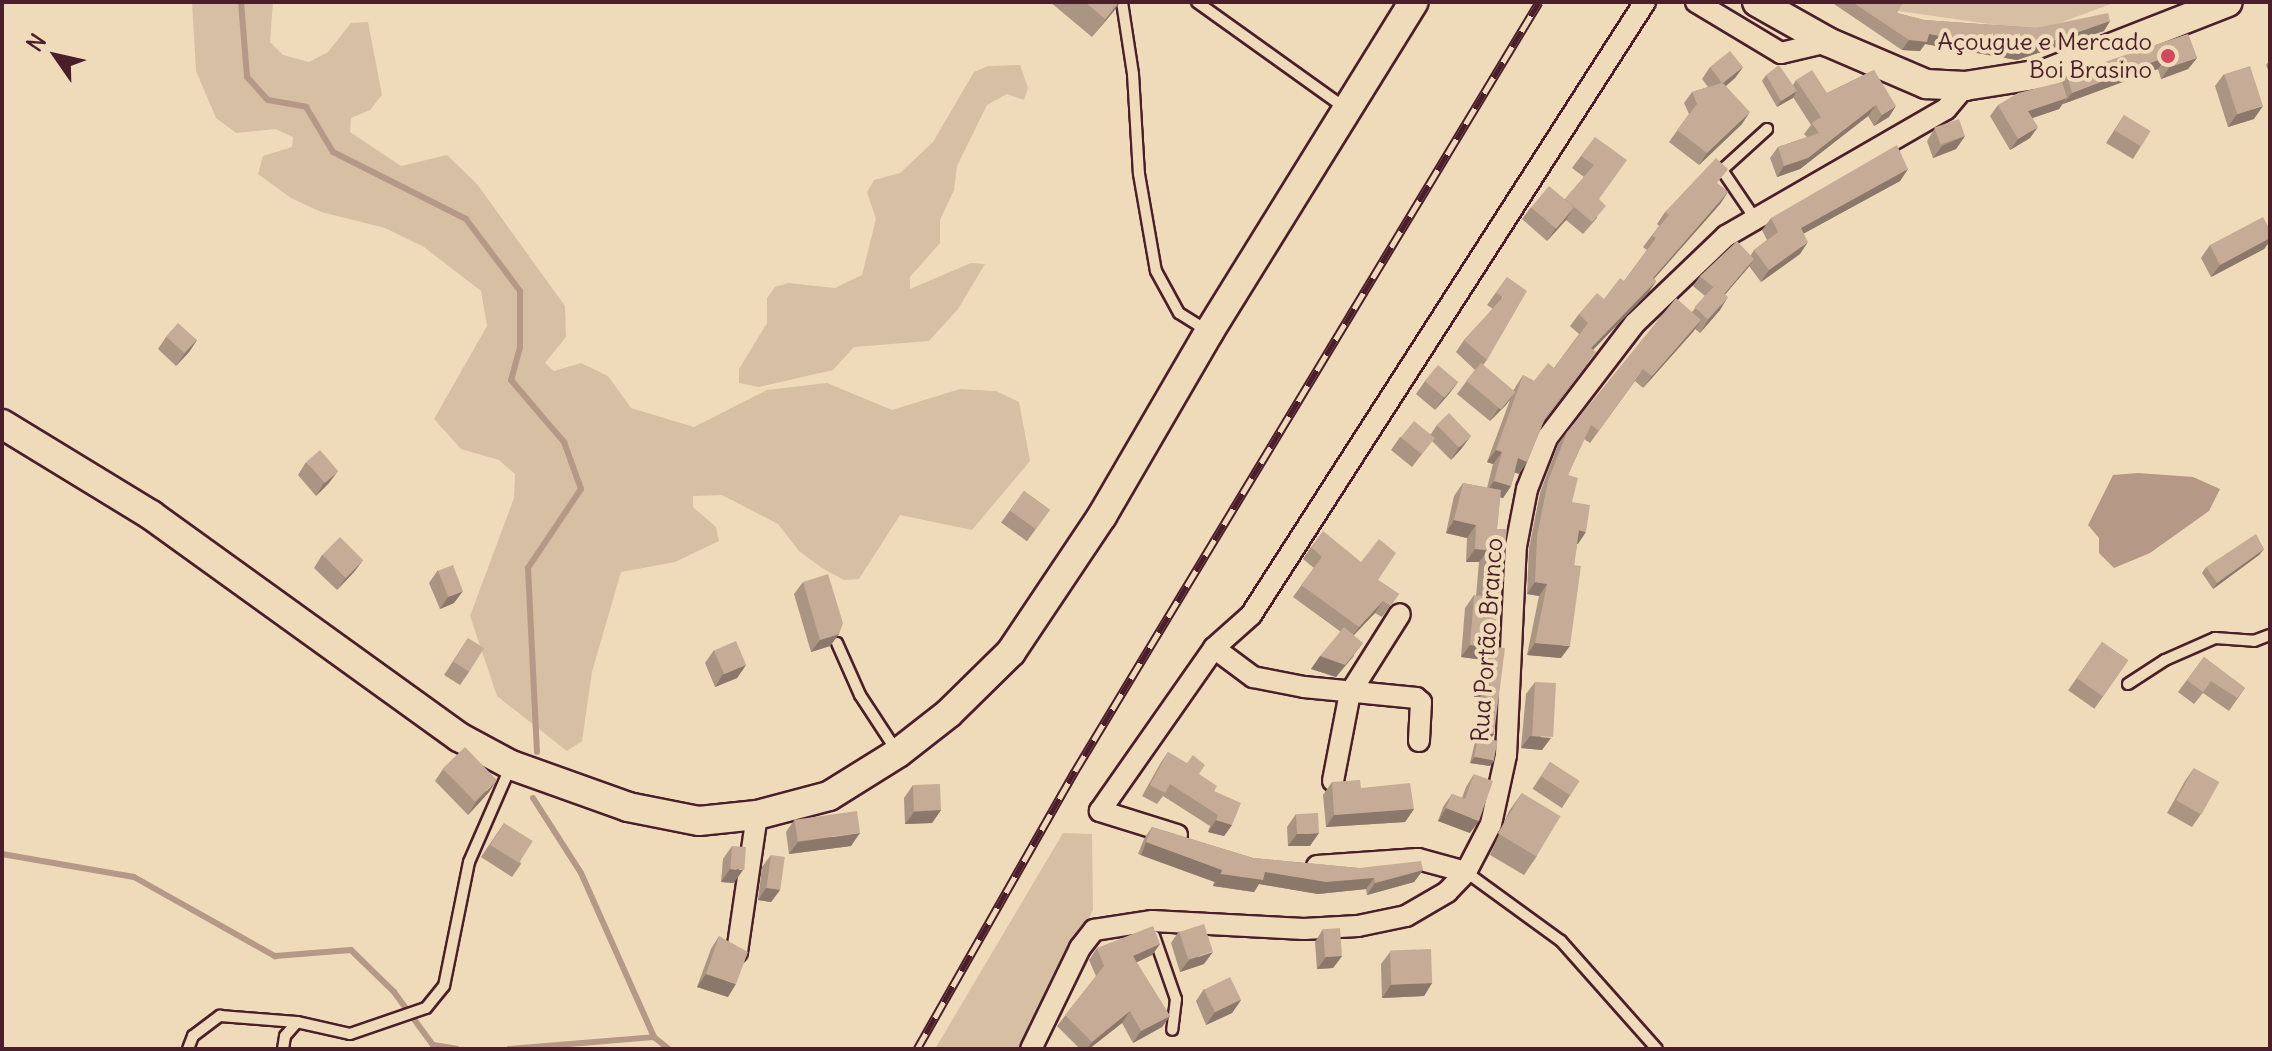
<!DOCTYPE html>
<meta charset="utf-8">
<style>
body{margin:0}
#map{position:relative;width:2272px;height:1051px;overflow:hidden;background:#efdbb9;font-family:Delius,sans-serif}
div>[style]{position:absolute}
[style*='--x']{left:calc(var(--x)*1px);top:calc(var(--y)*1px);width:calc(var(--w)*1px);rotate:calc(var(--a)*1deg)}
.green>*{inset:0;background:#d7bfa4}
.water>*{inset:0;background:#b59886}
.stream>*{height:6px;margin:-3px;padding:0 3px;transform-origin:3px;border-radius:3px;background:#b59886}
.roads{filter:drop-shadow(2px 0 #4a1f2b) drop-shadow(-2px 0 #4a1f2b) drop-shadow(0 2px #4a1f2b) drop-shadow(0 -2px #4a1f2b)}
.service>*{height:10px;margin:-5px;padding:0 5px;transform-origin:5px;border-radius:5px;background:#efdbb9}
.minor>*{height:20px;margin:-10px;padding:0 10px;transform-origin:10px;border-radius:10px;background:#efdbb9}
.secondary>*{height:28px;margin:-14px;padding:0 14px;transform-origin:14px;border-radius:14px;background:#efdbb9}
.rail>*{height:9px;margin-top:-4.5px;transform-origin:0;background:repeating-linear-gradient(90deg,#efdbb9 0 18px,#4a1f2b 0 36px);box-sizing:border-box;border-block:2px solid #4a1f2b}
.wall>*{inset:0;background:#aa9482;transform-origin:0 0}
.shaded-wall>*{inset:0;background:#8b786a;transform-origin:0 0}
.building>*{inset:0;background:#c6ac97;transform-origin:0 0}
.dots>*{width:22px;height:22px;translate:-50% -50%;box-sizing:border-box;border:4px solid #efdbb9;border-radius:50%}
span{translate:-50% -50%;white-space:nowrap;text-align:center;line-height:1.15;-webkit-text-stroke:8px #efdbb9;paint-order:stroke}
.poi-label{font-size:24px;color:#4a1f2b}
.right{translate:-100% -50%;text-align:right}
.street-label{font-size:24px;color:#4a1f2b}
.frame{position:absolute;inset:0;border:4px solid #4a1f2b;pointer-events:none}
.north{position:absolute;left:16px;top:16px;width:80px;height:80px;-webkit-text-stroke:6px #efdbb9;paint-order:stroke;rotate:304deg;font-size:22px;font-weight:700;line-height:32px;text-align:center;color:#4a1f2b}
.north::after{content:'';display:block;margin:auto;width:28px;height:36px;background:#4a1f2b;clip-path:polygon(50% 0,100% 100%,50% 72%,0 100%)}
</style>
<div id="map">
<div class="green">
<i style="clip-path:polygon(192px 2px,273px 2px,270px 42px,283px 55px,309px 62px,328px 52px,351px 23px,368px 22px,382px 95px,370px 110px,351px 118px,350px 132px,401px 166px,447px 155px,477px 184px,565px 306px,566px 337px,545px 363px,554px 371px,581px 363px,608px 376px,631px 408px,694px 427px,767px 390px,827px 383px,892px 410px,960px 389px,996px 391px,1019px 402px,1030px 461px,972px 530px,900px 515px,859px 579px,844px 580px,822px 568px,799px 551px,778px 524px,722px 495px,693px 496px,693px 507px,716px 527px,719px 541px,675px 562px,621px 572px,592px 672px,582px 741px,567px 751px,497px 696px,470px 616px,514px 498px,515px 474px,499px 460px,461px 449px,434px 419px,487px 326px,481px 291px,424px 247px,385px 228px,321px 212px,291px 198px,258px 174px,263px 156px,292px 147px,293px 137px,275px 129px,236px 133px,216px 118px,196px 71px)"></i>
<i style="clip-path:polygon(1880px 2px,2116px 2px,2038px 31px,1899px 11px)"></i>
<i style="clip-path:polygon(1020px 65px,1028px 88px,1024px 100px,1007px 94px,987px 105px,957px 166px,954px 190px,940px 220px,940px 243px,910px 277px,910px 289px,971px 263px,985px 264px,958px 309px,929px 341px,854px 347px,833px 370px,759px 387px,739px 383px,739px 369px,767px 323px,767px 298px,775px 287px,788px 283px,835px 288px,862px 275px,876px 219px,867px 192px,874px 180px,900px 173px,933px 142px,974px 72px,988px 66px)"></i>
<i style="clip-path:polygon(1063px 833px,1092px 834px,1093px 910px,1023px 1049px,935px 1049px)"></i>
</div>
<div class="water">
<i style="clip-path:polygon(2138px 473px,2193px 477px,2220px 489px,2209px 511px,2150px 553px,2114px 568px,2099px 553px,2099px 538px,2088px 525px,2113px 475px)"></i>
</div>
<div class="stream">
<i style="--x:241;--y:2;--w:75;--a:85.4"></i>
<i style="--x:247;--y:77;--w:31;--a:48"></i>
<i style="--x:268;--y:100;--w:39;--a:10"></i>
<i style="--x:306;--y:107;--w:52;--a:59"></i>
<i style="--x:333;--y:152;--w:149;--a:26.7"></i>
<i style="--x:466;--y:219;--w:90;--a:53.1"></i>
<i style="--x:520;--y:291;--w:56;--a:90"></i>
<i style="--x:520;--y:347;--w:34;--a:105"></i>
<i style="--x:511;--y:380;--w:82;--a:49.5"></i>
<i style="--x:564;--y:442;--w:50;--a:70.1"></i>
<i style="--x:581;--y:489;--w:95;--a:123.9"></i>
<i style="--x:528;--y:568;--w:184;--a:87.2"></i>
<i style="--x:533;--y:798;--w:89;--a:57.4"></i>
<i style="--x:581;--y:873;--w:180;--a:66"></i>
<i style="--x:654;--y:1037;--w:19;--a:39"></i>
<i style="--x:2;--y:854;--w:134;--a:9.9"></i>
<i style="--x:134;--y:877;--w:162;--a:29.3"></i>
<i style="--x:275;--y:956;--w:76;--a:-4.5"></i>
<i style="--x:351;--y:950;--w:60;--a:44.3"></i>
<i style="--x:394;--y:992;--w:66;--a:53.7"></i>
<i style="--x:433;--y:1045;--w:24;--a:9"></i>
<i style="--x:509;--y:1049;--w:145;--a:-4.7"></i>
</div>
<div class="roads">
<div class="service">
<i style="--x:1122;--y:2;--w:73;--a:81.3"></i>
<i style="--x:1133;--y:74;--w:100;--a:86.6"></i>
<i style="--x:1139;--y:174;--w:98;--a:80.1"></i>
<i style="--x:1156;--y:271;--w:48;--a:61.3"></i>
<i style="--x:1179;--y:313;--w:34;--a:32"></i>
<i style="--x:1197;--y:2;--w:182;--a:35.6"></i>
<i style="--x:1756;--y:220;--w:60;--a:-124.2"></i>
<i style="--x:1722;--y:170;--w:61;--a:-42.3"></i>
<i style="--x:837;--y:643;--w:57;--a:66.1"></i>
<i style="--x:860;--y:695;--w:69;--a:56.8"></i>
<i style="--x:2128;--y:684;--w:44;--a:-33"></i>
<i style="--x:2165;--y:660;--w:55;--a:-23.7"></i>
<i style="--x:2215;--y:638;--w:39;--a:4"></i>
<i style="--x:2254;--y:641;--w:17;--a:-21"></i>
<i style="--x:1466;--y:872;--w:117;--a:36"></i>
<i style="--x:1561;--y:941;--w:144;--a:48.4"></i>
<i style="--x:1154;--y:936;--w:67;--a:70.8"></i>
<i style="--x:1176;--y:999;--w:31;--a:97"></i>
<i style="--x:188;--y:1049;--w:14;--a:-69"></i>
<i style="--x:193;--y:1036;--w:34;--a:-37"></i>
<i style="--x:220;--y:1016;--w:77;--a:4.5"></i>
<i style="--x:297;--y:1022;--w:54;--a:12.8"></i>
<i style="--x:350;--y:1034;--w:80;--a:-18.9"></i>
<i style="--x:426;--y:1008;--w:28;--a:-51"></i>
<i style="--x:444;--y:986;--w:126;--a:-78.6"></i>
<i style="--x:469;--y:862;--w:103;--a:-66.4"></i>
<i style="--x:283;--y:1049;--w:13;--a:-81"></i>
<i style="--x:285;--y:1036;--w:18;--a:-49"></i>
</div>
<div class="minor">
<i style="--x:1696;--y:2;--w:99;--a:31"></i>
<i style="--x:1781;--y:53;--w:48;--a:-13.2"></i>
<i style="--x:1214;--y:648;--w:49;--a:36.6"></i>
<i style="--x:1253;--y:677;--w:52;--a:11.1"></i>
<i style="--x:1304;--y:687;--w:113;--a:5.6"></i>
<i style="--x:1416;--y:698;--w:6;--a:39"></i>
<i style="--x:1421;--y:702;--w:39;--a:93"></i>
<i style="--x:1333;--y:781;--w:90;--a:-79.1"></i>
<i style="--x:1350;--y:693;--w:93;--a:-57.7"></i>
<i style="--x:1177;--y:835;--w:81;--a:-162.7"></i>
<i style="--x:1100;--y:811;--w:199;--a:-55"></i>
<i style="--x:1214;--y:648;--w:50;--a:-41.7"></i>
<i style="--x:1251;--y:615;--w:729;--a:-57.27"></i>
<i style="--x:1317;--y:866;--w:101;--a:-4"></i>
<i style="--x:1418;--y:859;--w:50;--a:15.2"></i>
<i style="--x:737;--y:952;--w:138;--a:-81.7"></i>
<i style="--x:1031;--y:1049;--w:112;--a:-64.1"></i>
<i style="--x:1080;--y:948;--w:23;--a:-52"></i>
<i style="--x:1094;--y:930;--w:59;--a:-8.8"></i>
<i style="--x:1152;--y:921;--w:152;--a:3"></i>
<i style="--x:1304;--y:929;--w:54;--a:-3.2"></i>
<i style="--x:1358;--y:926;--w:49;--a:-11.8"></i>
<i style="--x:1406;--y:916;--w:48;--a:-30.3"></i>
<i style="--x:1447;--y:892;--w:28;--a:-46"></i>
<i style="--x:1466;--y:872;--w:54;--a:-62.5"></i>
<i style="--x:1491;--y:824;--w:71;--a:-77.7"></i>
<i style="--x:1506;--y:755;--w:209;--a:-87.3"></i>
<i style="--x:1516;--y:546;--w:58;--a:-79.1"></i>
<i style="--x:1527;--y:489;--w:55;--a:-68.6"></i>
<i style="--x:1547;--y:438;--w:145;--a:-52.6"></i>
<i style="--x:1635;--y:323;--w:126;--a:-43.7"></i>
<i style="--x:1726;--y:236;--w:254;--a:-30"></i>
<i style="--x:1946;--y:109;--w:30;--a:-50"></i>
</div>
<div class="secondary">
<i style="--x:1757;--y:2;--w:81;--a:29.4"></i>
<i style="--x:1828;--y:42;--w:107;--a:23.2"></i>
<i style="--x:1926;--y:84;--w:39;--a:3"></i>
<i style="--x:1965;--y:86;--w:83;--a:-9"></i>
<i style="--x:2047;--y:73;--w:194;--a:-21.4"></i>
<i style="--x:2;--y:424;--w:175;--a:31.4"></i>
<i style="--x:151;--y:515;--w:380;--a:35.8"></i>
<i style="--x:459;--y:737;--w:59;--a:28.3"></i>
<i style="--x:511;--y:765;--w:124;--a:19.7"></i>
<i style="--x:628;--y:807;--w:72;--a:11.2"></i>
<i style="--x:699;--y:821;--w:58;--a:-5.9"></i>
<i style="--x:757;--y:815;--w:74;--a:-14.8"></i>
<i style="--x:829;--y:796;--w:81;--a:-31.9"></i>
<i style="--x:898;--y:753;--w:65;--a:-38.1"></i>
<i style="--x:949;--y:713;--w:87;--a:-44.5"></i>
<i style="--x:1011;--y:652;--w:164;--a:-56.2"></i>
<i style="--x:1102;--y:516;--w:213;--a:-59.8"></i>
<i style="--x:1209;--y:332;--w:388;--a:-58.2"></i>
</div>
</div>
<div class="rail">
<i style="--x:917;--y:1049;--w:320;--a:-60.4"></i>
<i style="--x:1075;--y:771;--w:898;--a:-58.89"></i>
</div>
<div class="wall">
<i style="clip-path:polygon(1050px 2px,1120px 2px,1092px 37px)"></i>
<i style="clip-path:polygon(1831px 2px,1901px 2px,1897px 13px,1924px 20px,2036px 28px,2110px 21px,2104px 31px,2017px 60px,1925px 44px,1920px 51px,1902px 50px)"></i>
<i style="clip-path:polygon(2188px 34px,2197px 58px,2188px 69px,2161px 79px,2158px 69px,2063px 104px,2063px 103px,2059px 109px,2032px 118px,2030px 138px,2010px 150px,1990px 116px,1998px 105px,2062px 82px,2067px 75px)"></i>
<i style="clip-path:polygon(2270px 60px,2270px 75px,2266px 65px)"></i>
<i style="clip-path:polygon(1710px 67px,1743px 67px,1735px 78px,1726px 86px,1742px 124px,1699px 165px,1669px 142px,1689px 114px,1684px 103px,1692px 92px,1708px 87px,1702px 79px)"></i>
<i style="clip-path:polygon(1874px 70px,1889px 117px,1874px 126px,1868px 116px,1800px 169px,1777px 177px,1770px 158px,1778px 147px,1807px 137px,1804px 134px,1811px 125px,1793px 97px,1777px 107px,1762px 81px,1766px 75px,1793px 85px,1796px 80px,1827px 93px)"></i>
<i style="clip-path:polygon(2224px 74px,2254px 119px,2228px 127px,2215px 86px)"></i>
<i style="clip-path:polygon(2124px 115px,2141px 146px,2133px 159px,2106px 143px)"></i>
<i style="clip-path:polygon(1935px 128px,1965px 136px,1956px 149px,1933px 158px,1927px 141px)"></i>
<i style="clip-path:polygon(1595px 137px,1599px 199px,1597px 218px,1583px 234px,1566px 220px,1547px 241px,1522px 219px,1531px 207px,1565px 199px,1584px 177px,1572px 168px)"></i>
<i style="clip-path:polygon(1908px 169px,1900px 181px,1804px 233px,1800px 254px,1761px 282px,1749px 266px,1725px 294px,1720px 310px,1700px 333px,1695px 329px,1643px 388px,1635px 381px,1590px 443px,1584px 439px,1568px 475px,1578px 544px,1577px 544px,1561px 658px,1527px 655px,1539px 596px,1527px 594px,1529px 548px,1540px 493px,1558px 444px,1567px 432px,1692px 312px,1705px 296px,1693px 286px,1700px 276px,1751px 255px,1754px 250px,1767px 240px,1762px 230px,1771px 218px)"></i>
<i style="clip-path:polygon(1718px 184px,1728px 192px,1720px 204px,1654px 279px,1656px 281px,1648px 293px,1593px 350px,1587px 364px,1544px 421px,1527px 462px,1519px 474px,1515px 472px,1511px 486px,1503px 498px,1500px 497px,1484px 660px,1461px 657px,1465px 608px,1474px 595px,1476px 596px,1479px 562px,1466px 562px,1467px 538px,1446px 533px,1454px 496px,1463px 483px,1487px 488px,1493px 464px,1487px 462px,1510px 400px,1490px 421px,1457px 394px,1475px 370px,1456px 352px,1464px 340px,1493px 309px,1487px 305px,1507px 277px,1487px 360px,1483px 365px,1513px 391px,1523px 375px,1534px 381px,1554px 368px,1579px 334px,1570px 326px,1579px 314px,1604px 299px,1624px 281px,1647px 250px,1643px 247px,1659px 226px,1657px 224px,1665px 212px)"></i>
<i style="clip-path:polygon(2270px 230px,2270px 241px,2264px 249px,2211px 277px,2201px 258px,2210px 245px)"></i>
<i style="clip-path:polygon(166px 337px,197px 340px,189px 352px,176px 366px,158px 349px)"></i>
<i style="clip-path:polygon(1425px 381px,1458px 382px,1435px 410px,1416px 394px)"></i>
<i style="clip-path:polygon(1437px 425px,1462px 448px,1451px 460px,1432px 441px,1412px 467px,1391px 450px,1400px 437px,1431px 434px)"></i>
<i style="clip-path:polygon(306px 462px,329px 483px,316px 496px,298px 475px)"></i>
<i style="left:1024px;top:491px;width:32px;height:39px;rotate:36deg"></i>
<i style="clip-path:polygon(1311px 547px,1378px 580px,1399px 594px,1382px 617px,1375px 613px,1354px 635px,1354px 656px,1336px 677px,1311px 669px,1341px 632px,1293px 597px,1314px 568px,1303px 559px)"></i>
<i style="clip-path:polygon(2264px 549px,2259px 555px,2213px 589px,2202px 573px,2206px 567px)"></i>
<i style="clip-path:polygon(322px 555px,363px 560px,354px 572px,337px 590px,314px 568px)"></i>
<i style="clip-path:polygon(438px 570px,454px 603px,440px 609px,429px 583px)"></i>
<i style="clip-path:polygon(803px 582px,839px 634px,830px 646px,811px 652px,794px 594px)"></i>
<i style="clip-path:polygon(468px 638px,469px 672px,460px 685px,444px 675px)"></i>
<i style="left:2102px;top:642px;width:32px;height:59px;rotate:35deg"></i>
<i style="clip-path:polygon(1494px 647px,1494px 734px,1490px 739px,1490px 766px,1470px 763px,1475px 742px,1473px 741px,1480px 697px,1474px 697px,1478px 670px,1485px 660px,1487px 660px,1487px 657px)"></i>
<i style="clip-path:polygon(714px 650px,746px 665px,737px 678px,715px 687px,705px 663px)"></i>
<i style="clip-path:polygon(2204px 657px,2245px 688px,2229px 711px,2203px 693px,2194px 704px,2178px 692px)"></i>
<i style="clip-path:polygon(1535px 682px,1542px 750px,1521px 748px,1526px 694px)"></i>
<i style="clip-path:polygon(1168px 752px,1199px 774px,1214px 791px,1232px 825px,1224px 836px,1208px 832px,1210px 826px,1163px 796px,1157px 804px,1142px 796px,1160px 764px)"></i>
<i style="left:1550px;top:762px;width:35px;height:32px;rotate:33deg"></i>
<i style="clip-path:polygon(2194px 768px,2201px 814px,2192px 827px,2167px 813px,2185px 781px)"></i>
<i style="clip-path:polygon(443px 769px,489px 792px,468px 815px,435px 781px)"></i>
<i style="clip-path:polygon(1474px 774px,1470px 833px,1438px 821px,1443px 807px,1452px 794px,1462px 798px,1466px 787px)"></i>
<i style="clip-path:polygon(1332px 782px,1361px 788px,1414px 809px,1405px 822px,1326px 827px,1323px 795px)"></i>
<i style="clip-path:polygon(913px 785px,941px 810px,932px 823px,905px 824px,904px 798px)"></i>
<i style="clip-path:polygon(1522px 793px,1537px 856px,1524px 875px,1490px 855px,1509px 811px)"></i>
<i style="clip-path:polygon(1296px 814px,1310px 846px,1288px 846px,1287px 827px)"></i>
<i style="clip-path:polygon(795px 819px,851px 846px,789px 854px,786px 832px)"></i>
<i style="clip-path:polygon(504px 823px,521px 864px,512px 877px,481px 857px)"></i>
<i style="clip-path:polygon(1152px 827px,1253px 858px,1359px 868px,1423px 870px,1414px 882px,1367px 895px,1366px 889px,1318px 894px,1259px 884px,1254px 892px,1213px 886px,1214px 882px,1138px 854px,1144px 839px)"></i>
<i style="clip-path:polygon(732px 846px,734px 883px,721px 882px,723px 859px)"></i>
<i style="clip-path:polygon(771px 855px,780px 890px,771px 902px,758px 900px,762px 867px)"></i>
<i style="clip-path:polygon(1323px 929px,1342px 956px,1333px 968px,1317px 969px,1315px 942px)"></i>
<i style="clip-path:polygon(1179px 931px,1204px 964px,1180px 972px,1171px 943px)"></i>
<i style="clip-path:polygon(719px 936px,728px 997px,697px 987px,711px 949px)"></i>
<i style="clip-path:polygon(1160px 944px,1152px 955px,1136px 962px,1170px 1016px,1162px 1027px,1133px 1043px,1122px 1023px,1089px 1049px,1080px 1049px,1057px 1026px,1096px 976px,1089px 960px,1097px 948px)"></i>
<i style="clip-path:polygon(1390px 952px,1432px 983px,1424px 996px,1382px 998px,1381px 964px)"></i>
<i style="clip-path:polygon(1204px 989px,1241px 1000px,1232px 1013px,1206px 1025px,1196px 1001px)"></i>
</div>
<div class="shaded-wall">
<i style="clip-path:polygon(1119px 2px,1120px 2px,1115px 10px,1092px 37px)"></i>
<i style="clip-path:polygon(2110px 21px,2104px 31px,2017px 60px,1925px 44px,1920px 51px,1902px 50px,1909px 40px,1929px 34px,2024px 51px)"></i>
<i style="clip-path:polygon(2166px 57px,2158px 69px,2063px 104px,2072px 93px)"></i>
<i style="clip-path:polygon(2197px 58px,2188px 69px,2161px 79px,2170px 67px)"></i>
<i style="clip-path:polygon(1743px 67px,1735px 78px,1715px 95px,1723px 83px)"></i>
<i style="clip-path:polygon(1797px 91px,1793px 98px,1777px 107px,1781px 101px)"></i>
<i style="clip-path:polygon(2067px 98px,2059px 109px,2021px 122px,2028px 111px)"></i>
<i style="clip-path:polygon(1876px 105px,1868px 116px,1800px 169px,1777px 177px,1784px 166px)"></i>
<i style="clip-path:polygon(1896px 106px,1889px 117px,1874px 126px,1882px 115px)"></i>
<i style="clip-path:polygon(2263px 106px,2254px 119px,2228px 127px,2237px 114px)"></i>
<i style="clip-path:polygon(1750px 112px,1742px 124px,1699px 165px,1707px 153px)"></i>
<i style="clip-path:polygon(2038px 127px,2030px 138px,2010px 150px,2018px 139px)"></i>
<i style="clip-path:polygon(1965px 136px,1956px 149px,1933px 158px,1942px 146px)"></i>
<i style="clip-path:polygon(1908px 169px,1900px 181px,1792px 240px,1801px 228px)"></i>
<i style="clip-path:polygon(1728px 192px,1720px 204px,1644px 290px,1653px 278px)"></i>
<i style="clip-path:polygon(1574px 207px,1566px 220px,1547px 241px,1556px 228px)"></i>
<i style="clip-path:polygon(2270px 238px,2270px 241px,2264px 249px,2211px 277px,2220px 265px)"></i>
<i style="clip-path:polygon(1808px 242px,1800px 254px,1761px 282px,1769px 270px)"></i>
<i style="clip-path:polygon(1754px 259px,1748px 268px,1716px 305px,1723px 295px)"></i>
<i style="clip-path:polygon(1656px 281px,1648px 293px,1583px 360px,1591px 348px)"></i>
<i style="clip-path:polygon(1728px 297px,1720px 310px,1700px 333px,1708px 320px)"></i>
<i style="clip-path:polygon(1701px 320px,1693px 332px,1643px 388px,1652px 376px)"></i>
<i style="clip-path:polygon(197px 340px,189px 352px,176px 366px,185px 353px)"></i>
<i style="clip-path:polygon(1458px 382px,1449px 394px,1435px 410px,1444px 397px)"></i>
<i style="clip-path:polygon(1515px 392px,1506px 405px,1490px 421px,1499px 408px)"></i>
<i style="clip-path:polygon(1471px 436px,1462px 448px,1451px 460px,1459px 447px)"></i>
<i style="clip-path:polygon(1496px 450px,1502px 452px,1493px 464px,1487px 462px)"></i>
<i style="clip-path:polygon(1518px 458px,1527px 462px,1519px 474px,1510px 471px)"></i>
<i style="clip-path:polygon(338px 471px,329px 483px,316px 496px,324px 483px)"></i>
<i style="clip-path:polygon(1494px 481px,1511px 486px,1503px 498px,1486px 493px)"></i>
<i style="clip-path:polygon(1454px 520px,1476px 525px,1467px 538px,1446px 533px)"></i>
<i style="clip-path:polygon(1579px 530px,1586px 532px,1578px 544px,1570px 542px)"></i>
<i style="clip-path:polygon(1475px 549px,1488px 550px,1479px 562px,1466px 562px)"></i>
<i style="clip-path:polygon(2264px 549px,2259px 555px,2213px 589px,2217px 583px)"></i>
<i style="clip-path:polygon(363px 560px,354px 572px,337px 590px,346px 578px)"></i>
<i style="clip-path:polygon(1535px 582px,1547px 584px,1539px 596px,1527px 594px)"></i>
<i style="clip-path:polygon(463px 591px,454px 603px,440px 609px,448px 597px)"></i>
<i style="clip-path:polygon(1383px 601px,1375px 613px,1350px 639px,1359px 627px)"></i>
<i style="clip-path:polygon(839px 634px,830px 646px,811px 652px,820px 640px)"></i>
<i style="clip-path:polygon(1363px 643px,1336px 677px,1311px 669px,1320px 656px)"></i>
<i style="clip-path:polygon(1535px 643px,1570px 646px,1561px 658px,1527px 655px)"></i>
<i style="clip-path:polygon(1470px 645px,1493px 647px,1484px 660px,1461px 657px)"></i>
<i style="clip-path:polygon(746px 665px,737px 678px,715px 687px,723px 674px)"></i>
<i style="clip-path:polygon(1481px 687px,1487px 687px,1480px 697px,1474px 697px)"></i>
<i style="clip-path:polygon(1480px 731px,1494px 734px,1487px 744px,1478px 737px,1475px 742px,1473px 741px)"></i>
<i style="clip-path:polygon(1530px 736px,1551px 738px,1542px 750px,1521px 748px)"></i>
<i style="clip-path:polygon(1475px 757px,1495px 760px,1490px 766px,1470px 763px)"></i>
<i style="clip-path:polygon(497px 780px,489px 792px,468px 815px,476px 802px)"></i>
<i style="clip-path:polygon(1446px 808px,1479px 821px,1470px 833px,1438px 821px)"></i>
<i style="clip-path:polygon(1414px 809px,1405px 822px,1326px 827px,1334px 815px)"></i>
<i style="clip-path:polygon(941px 810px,932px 823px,905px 824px,914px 812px)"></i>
<i style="clip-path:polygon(1216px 820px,1232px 825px,1224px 836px,1208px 832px)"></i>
<i style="clip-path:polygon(860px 833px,851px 846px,789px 854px,798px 842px)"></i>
<i style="clip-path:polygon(1319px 833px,1310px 846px,1288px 846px,1297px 834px)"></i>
<i style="left:1146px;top:842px;width:81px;height:14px;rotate:20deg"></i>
<i style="clip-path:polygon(730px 869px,743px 870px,734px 883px,721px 882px)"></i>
<i style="clip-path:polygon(1423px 870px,1414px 882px,1367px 895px,1375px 883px)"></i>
<i style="clip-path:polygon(1265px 872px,1374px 878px,1366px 889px,1318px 894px,1259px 884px,1254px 892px,1213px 886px,1221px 874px)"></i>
<i style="clip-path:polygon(766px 888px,780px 890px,771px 902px,758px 900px)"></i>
<i style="clip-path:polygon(1160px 944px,1152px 955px,1125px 968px,1133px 956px)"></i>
<i style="clip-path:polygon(1213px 952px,1204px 964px,1180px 972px,1189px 960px)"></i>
<i style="clip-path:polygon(1342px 956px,1333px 968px,1317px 969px,1326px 957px)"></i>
<i style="clip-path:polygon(706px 974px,736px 984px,728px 997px,697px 987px)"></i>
<i style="clip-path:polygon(1432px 983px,1424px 996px,1382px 998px,1391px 985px)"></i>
<i style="clip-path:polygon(1241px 1000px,1232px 1013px,1206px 1025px,1215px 1012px)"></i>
<i style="clip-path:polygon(1130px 1011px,1122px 1023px,1089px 1049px,1087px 1049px,1092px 1042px)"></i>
<i style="clip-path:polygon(1170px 1016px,1162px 1027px,1133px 1043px,1141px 1031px)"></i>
</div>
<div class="building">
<i style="clip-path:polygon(1085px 2px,1119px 2px,1105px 19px)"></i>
<i style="clip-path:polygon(1852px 2px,1901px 2px,1903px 3px,1897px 13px,1924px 20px,2036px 28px,2108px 13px,2110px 21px,2024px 51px,1929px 34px,1927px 42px,1909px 40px)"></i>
<i style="clip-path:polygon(2188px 34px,2197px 58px,2170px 67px,2166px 57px,2072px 93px,2067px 75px)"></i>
<i style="clip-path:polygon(1730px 51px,1743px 67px,1723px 83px,1750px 112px,1707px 153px,1677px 130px,1697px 104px,1692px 92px,1722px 83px,1710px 67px)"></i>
<i style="clip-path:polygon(1779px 65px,1797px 91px,1781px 101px,1766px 75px)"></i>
<i style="left:2250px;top:66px;width:42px;height:27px;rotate:72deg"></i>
<i style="clip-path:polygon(1812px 70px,1827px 93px,1874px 70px,1896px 106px,1882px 115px,1876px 105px,1808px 158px,1784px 166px,1778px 147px,1819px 133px,1812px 123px,1821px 117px,1796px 80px)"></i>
<i style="clip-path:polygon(2062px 82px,2067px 98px,2028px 111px,2038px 127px,2018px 139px,1998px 105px,2018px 93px)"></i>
<i style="left:2124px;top:115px;width:31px;height:18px;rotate:31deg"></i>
<i style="left:1959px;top:119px;width:18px;height:26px;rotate:71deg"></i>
<i style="clip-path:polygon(1595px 137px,1627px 160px,1599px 199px,1606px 206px,1592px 222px,1565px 199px,1594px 165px,1581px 156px)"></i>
<i style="clip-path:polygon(1897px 145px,1908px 169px,1801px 228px,1808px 242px,1769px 270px,1754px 250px,1778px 232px,1771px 218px)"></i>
<i style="clip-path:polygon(1716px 158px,1728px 169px,1717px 183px,1728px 192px,1653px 278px,1656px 281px,1591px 348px,1596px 352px,1545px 418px,1527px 462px,1518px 458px,1511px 486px,1494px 481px,1502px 452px,1496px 450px,1523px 375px,1534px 381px,1548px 363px,1554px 368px,1588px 323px,1579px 314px,1597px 293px,1604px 299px,1620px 278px,1624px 281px,1656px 238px,1652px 235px,1669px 215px,1665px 212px)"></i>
<i style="left:1549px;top:186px;width:33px;height:28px;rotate:40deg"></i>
<i style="clip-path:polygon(2263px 217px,2270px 230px,2270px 238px,2220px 265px,2210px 245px)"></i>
<i style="clip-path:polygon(1737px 241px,1754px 259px,1724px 294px,1715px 285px,1713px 287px,1700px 276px)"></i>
<i style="clip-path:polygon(1507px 277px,1527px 291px,1487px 360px,1464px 340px,1503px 297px,1496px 293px)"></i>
<i style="left:1715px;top:285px;width:18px;height:30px;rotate:43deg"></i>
<i style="clip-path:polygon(1676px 298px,1701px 320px,1652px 376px,1643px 369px,1599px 431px,1591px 425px,1568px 475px,1578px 478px,1572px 502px,1590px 505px,1586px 532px,1579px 530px,1574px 565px,1581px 566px,1570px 646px,1535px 643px,1547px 584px,1535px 582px,1537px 536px,1548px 481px,1567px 432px)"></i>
<i style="left:178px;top:323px;width:25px;height:18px;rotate:42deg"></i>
<i style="left:1481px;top:363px;width:45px;height:23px;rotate:40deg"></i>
<i style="left:1438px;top:365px;width:26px;height:21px;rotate:40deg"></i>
<i style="left:1449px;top:413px;width:32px;height:17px;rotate:46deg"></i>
<i style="left:1414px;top:421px;width:27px;height:21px;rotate:39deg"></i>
<i style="left:320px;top:450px;width:28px;height:18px;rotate:49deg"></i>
<i style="clip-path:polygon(1463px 483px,1501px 490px,1497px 529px,1507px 529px,1493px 647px,1470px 645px,1474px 595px,1483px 596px,1488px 550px,1475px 549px,1476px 525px,1454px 520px)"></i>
<i style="left:1024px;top:491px;width:32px;height:24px;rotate:36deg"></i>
<i style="clip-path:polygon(1323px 531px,1361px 562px,1379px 539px,1396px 553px,1378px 580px,1399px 594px,1391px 606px,1383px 601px,1359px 627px,1301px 585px,1322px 557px,1311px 547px)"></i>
<i style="clip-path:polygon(2256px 534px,2264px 549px,2217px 583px,2206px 567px)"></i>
<i style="left:340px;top:537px;width:33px;height:25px;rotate:45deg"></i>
<i style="left:453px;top:565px;width:28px;height:16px;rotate:69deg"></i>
<i style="clip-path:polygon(828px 574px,843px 623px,839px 634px,820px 640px,803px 582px)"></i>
<i style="clip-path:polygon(1344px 627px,1363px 643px,1345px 665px,1320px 656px)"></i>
<i style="left:468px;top:638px;width:19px;height:28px;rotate:32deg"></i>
<i style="left:736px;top:641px;width:26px;height:24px;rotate:67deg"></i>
<i style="left:2102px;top:642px;width:32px;height:44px;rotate:35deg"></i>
<i style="clip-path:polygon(1494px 647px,1505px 648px,1494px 734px,1480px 731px,1487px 687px,1481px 687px,1485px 660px,1492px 661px)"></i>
<i style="clip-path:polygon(2204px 657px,2245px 688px,2237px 698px,2211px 681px,2203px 692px,2187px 680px)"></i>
<i style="left:1535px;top:682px;width:21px;height:54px;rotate:3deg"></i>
<i style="left:1478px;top:737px;width:20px;height:20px;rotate:11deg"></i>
<i style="left:465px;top:747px;width:46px;height:31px;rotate:46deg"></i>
<i style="clip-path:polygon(1168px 752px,1187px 763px,1193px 755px,1205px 765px,1199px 774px,1217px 786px,1214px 791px,1241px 803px,1232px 825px,1216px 820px,1218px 815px,1170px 784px,1165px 793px,1150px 785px)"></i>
<i style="left:1550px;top:762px;width:35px;height:17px;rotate:33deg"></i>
<i style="left:2194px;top:768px;width:29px;height:37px;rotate:29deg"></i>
<i style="clip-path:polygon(1474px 774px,1493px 781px,1479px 821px,1446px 808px,1452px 794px,1465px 799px)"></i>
<i style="clip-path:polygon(1360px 780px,1361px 788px,1410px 783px,1414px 809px,1334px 815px,1332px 782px)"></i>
<i style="left:940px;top:784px;width:26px;height:27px;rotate:88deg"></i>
<i style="left:1522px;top:793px;width:45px;height:47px;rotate:31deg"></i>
<i style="left:857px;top:811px;width:22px;height:63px;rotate:82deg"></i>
<i style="left:1318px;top:813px;width:20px;height:22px;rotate:87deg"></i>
<i style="left:504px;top:823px;width:34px;height:26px;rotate:32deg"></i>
<i style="clip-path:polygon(1152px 827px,1253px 858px,1359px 868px,1421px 861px,1423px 870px,1375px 883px,1374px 878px,1326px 882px,1265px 872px,1263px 880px,1221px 874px,1222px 870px,1146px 842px)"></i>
<i style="left:732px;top:846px;width:14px;height:23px;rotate:4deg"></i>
<i style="left:771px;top:855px;width:14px;height:33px;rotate:8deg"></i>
<i style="left:1204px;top:924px;width:29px;height:26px;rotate:72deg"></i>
<i style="clip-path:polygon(1153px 926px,1160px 944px,1133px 956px,1170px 1016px,1141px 1031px,1130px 1011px,1092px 1042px,1065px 1015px,1104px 966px,1097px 948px)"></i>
<i style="left:1340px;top:928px;width:28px;height:17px;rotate:86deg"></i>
<i style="clip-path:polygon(719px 936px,748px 952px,736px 984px,706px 974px)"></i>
<i style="left:1431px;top:949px;width:34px;height:41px;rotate:88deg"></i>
<i style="left:1230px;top:977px;width:25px;height:29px;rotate:64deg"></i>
</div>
<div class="dots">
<i style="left:2168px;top:56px;background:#d1495b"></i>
</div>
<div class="poi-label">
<span class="right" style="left:2152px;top:56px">Açougue e Mercado<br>Boi Brasino</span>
</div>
<div class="street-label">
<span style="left:1487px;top:640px;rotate:-86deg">Rua Portão Branco</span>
</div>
<div class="frame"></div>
<div class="north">N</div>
</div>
